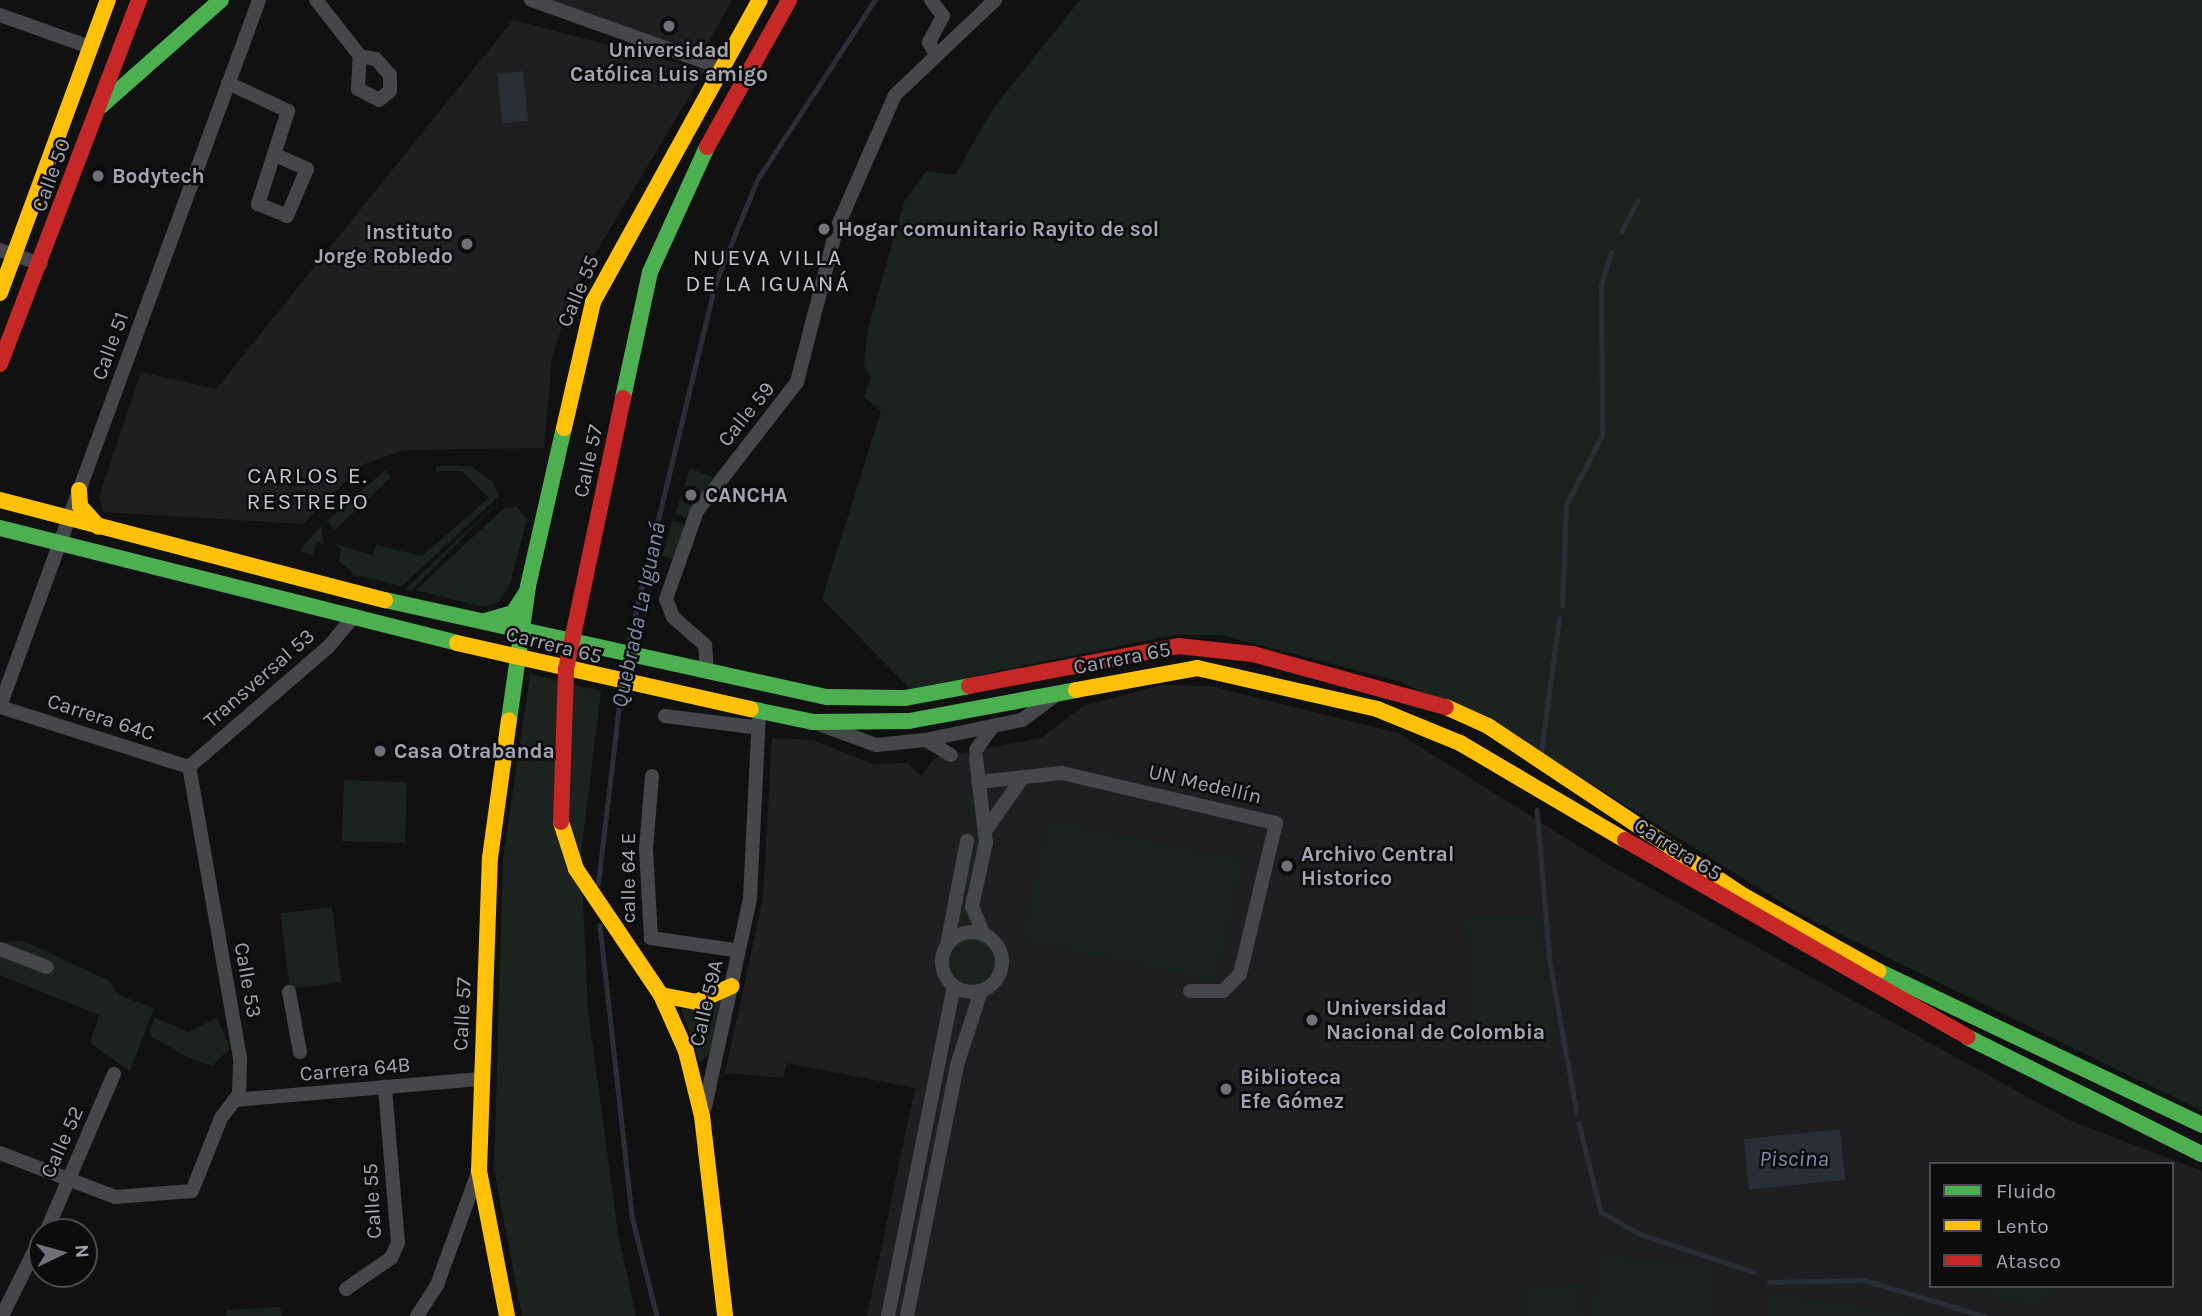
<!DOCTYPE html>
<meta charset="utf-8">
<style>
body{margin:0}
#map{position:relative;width:2202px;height:1316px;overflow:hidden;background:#111112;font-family:Karla,sans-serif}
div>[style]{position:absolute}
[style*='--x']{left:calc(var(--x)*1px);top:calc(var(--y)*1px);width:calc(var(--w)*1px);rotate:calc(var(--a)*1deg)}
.built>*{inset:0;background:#1f1e20}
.green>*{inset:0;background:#1c221e;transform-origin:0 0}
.round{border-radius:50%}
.water>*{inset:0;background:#2a2e36;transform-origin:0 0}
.stream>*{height:4.5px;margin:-2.25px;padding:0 2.25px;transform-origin:2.25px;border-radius:2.25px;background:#2a2e36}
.street>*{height:14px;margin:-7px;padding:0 7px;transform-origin:7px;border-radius:7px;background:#46474b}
.street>.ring{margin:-7px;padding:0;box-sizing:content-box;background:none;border:14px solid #46474b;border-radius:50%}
.fast>*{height:16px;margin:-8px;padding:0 8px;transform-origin:8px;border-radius:8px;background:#4caf50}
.slow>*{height:16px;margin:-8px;padding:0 8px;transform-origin:8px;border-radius:8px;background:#ffc107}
.jam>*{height:16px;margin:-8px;padding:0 8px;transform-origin:8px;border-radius:8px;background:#c62828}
.dots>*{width:19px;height:19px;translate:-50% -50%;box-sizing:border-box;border:4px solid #0d0c0d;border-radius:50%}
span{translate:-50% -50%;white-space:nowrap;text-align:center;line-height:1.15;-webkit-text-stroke:5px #0d0c0d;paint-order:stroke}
.poi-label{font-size:21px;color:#a4a5b2;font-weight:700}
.left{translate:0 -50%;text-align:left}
.right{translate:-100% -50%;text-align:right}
.street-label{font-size:21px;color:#a4a5b2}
.neighbourhood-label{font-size:23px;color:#c4c5ce;letter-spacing:2px}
.water-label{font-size:23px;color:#7e8caa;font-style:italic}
.legend{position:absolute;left:1929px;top:1162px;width:245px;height:126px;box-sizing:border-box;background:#0d0c0d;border:2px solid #49494f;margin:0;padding:9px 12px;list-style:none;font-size:21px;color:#a4a5b2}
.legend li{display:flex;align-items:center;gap:14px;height:35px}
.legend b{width:35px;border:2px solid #49494f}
.north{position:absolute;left:28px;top:1218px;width:70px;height:70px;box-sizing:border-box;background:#0d0c0d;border:2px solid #49494f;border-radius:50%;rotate:85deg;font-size:19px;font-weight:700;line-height:28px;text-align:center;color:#a4a5b2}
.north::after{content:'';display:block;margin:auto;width:24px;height:32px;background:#71717a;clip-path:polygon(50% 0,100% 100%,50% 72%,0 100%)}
</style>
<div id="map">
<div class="built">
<i style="clip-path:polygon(535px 0,732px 0,703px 52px)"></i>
<i style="clip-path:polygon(513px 20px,705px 70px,573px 291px,552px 358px,544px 448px,404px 450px,362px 465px,303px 524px,103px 512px,99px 496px,141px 372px,216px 389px)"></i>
<i style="clip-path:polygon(evenodd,1162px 685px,1210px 686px,1398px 733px,1609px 865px,2071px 1121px,2202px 1171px,2202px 1316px,867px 1316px,915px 1088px,787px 1063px,783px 1078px,725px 1073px,763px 898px,772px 738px,813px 740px,873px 764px,907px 763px,921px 776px,935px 758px,1041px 738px,1083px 706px,1162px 685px,1931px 1164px,2172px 1164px,2172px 1286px,1931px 1286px,1931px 1164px)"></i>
</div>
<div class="green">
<i style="clip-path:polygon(1080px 0,2202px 0,2202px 1111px,1805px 917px,1531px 746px,1401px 682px,1221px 635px,1174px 635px,910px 689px,822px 599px,881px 411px,864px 397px,871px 378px,864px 365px,868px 329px,904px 202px,926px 171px,955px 175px,992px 110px)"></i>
<i style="clip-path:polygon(436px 466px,471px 466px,493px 482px,499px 496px,402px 586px,355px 575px,339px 561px,341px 549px,335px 544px,373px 555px,376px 545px,422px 556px,489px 498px,461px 471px,436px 471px)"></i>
<i style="clip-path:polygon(690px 468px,712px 477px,689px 519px,675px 514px)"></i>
<i style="clip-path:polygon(385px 470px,391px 477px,335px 530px,327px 521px)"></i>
<i style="clip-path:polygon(499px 501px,411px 591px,405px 589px)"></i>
<i style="clip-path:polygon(517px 507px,527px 519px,510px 584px,499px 602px,484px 607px,416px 590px,504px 508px)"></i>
<i style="clip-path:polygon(672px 521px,684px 524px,676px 560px,662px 556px)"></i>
<i style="clip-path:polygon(321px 526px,324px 544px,317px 542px,313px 555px,299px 551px)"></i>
<i style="clip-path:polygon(530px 674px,601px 691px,581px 854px,588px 1010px,618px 1233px,636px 1316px,522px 1316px,494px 1169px,503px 859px)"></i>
<i style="left:344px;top:780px;width:63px;height:61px;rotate:2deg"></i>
<i style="clip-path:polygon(976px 791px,982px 843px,972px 920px,955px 926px,972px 842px,967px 792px)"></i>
<i style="left:1047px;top:819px;width:200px;height:124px;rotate:12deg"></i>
<i style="left:332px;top:907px;width:76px;height:52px;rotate:83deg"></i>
<i style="clip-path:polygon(1537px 915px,1559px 1038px,1474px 1041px,1464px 916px)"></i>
<i class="round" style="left:951px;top:938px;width:46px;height:46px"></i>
<i style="clip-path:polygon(24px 941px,109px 981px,118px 995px,154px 1008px,130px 1071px,90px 1043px,99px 1015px,0 975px,0 942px)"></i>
<i style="clip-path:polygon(721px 1000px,711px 1052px,700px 1062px,681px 1009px)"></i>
<i style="clip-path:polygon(154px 1017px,188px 1032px,217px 1018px,230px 1048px,212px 1066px,187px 1057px,149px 1035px)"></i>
<i style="clip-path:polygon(1597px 1255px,1716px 1265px,1711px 1316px,1592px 1316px)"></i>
<i style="left:1581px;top:1284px;width:32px;height:60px;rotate:86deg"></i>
<i style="clip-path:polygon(1954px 1286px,2061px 1286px,2038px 1307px)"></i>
<i style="clip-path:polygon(1768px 1293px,1929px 1316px,1765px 1316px)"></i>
<i style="clip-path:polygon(280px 1307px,282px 1316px,227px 1316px,226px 1310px)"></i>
</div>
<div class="water">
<i style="left:523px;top:71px;width:50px;height:26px;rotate:84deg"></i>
<i style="left:1840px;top:1129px;width:51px;height:97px;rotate:84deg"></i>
</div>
<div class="stream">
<i style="--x:1621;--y:232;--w:36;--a:-62"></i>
<i style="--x:1562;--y:606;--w:101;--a:-87.7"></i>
<i style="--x:1566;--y:505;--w:79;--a:-62.8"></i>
<i style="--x:1602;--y:435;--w:150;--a:-90.4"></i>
<i style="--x:1601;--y:285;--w:34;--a:-73"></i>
<i style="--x:627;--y:648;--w:374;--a:-76.4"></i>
<i style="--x:715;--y:284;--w:112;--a:-68"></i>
<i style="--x:757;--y:180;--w:215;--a:-56.8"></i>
<i style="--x:623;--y:676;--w:19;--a:-81"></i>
<i style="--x:1541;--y:752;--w:134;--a:-82.3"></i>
<i style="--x:1537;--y:810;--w:153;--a:85.1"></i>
<i style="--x:1550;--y:962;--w:153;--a:79.9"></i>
<i style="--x:598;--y:884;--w:197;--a:-83.3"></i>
<i style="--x:600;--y:925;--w:293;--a:83.7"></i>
<i style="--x:632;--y:1216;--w:103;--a:76"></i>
<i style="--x:1579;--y:1123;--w:92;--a:76.1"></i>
<i style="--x:1601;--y:1212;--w:45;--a:29.4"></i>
<i style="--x:1640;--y:1234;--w:120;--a:18.4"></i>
<i style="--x:1769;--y:1282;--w:95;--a:-1.2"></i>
<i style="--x:1864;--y:1280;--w:126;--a:16.6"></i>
</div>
<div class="street">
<i style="--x:316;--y:0;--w:71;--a:51.8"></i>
<i style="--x:531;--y:0;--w:203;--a:19.6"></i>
<i style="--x:931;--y:0;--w:20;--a:53"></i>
<i style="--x:943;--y:16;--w:30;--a:118"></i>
<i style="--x:929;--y:42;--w:15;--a:62"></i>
<i style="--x:0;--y:15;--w:96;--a:19.6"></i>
<i style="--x:360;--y:56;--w:16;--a:11"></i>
<i style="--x:376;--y:59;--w:21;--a:49"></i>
<i style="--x:390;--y:75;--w:16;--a:90"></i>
<i style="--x:390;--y:91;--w:14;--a:141"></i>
<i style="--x:379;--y:100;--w:24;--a:-152"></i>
<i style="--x:358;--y:89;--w:33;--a:-87"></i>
<i style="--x:228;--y:83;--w:66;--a:25"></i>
<i style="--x:288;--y:111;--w:98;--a:107.9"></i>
<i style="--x:258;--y:204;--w:31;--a:22"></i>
<i style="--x:287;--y:216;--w:51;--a:-66.9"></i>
<i style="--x:307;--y:169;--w:32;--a:-156"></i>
<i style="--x:0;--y:250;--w:43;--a:18.9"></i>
<i style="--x:707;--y:672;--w:27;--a:-94"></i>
<i style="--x:705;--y:645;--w:43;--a:-138.8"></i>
<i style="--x:673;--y:617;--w:19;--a:-111"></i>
<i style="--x:666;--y:599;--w:93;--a:-70.6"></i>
<i style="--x:697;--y:511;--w:163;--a:-52.2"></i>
<i style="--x:797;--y:382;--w:157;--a:-75.6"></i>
<i style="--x:836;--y:230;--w:147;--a:-66.4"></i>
<i style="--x:895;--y:95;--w:138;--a:-43.5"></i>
<i style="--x:0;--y:706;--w:752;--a:-69.85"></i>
<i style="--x:0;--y:707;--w:198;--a:17.6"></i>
<i style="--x:665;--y:716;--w:88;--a:7.2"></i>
<i style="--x:821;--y:725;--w:59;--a:20"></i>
<i style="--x:876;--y:745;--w:49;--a:-5.8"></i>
<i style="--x:925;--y:740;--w:99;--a:-11.7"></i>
<i style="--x:1022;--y:720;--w:47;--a:-36.4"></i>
<i style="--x:926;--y:740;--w:29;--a:31"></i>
<i style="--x:976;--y:750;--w:29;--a:-55"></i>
<i style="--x:976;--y:758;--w:85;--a:83.2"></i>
<i style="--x:986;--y:842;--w:66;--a:102.3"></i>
<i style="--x:972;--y:906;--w:31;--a:68"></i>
<i style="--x:189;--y:767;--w:185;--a:-40.8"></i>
<i style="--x:329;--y:646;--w:38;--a:-50"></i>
<i style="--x:652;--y:776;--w:73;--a:94.7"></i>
<i style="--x:646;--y:849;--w:89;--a:86.8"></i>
<i style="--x:651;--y:938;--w:84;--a:8.2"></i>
<i style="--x:978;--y:782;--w:84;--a:-6.1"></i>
<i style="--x:1062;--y:773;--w:220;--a:13.2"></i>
<i style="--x:1276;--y:823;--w:155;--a:103.4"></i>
<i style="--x:1240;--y:974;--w:24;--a:135"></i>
<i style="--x:1223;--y:991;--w:33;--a:180"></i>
<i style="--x:986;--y:830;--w:65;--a:-55.1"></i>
<i class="ring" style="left:942px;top:932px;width:46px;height:46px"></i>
<i style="--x:947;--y:945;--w:106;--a:-79.1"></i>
<i style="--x:0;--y:949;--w:50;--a:21"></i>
<i style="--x:289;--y:992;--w:61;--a:79.6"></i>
<i style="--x:234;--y:1100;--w:247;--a:-4.9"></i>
<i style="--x:705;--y:1107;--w:214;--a:-77.8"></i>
<i style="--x:750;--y:898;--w:187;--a:-87.2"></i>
<i style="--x:0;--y:1153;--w:123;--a:20.9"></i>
<i style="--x:115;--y:1197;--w:77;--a:-4.5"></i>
<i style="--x:192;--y:1191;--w:79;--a:-68.3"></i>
<i style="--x:221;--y:1118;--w:30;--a:-53"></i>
<i style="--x:239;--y:1094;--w:36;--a:-88"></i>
<i style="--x:240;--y:1058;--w:295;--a:-99.9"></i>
<i style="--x:46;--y:1232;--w:172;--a:-66.7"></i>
<i style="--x:346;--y:1289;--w:55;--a:-34.6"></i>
<i style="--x:391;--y:1258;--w:17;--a:-65"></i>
<i style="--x:398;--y:1243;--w:157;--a:-94.8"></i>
<i style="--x:2;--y:1316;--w:90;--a:-63.7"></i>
<i style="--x:417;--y:1316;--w:37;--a:-57"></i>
<i style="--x:437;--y:1285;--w:117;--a:-70"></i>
<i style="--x:888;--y:1316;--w:337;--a:-78.7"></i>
<i style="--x:907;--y:1316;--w:256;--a:-78.7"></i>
<i style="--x:957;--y:1065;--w:78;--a:-72"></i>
</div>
<div class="fast">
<i style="--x:101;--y:106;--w:160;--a:-41.5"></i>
<i style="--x:623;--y:398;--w:129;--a:-77.9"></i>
<i style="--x:650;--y:272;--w:137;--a:-65.5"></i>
<i style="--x:0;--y:528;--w:471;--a:14.1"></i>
<i style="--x:385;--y:600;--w:453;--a:12.4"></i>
<i style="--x:827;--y:697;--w:78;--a:0.7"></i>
<i style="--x:905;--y:698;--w:65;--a:-10.6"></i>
<i style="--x:485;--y:621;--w:29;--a:-16"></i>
<i style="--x:513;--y:613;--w:24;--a:-57"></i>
<i style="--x:751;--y:709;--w:63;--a:11.8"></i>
<i style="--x:813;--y:722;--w:96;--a:-0.6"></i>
<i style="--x:909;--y:721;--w:170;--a:-10.5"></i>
<i style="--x:509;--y:720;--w:135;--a:-81.9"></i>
<i style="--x:528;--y:586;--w:162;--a:-77.2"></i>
<i style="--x:1878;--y:971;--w:359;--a:25.4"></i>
<i style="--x:1967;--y:1037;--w:263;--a:26.5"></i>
</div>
<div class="slow">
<i style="--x:0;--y:293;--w:312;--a:-69.8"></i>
<i style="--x:564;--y:428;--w:129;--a:-77"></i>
<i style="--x:593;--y:302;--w:345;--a:-61.1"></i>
<i style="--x:79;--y:490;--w:16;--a:86"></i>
<i style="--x:80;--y:506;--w:28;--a:48"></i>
<i style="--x:0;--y:500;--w:398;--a:14.6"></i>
<i style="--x:457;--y:643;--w:301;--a:12.7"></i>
<i style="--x:1076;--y:690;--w:123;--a:-10.3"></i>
<i style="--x:1197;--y:668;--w:185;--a:12.8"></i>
<i style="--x:1377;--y:709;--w:90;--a:22.3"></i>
<i style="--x:1460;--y:743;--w:191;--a:30.5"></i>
<i style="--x:1446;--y:707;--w:46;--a:24.3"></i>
<i style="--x:1488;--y:726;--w:307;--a:33.6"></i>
<i style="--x:1744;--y:896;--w:154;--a:29.2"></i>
<i style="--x:561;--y:822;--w:49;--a:72.3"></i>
<i style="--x:576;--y:869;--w:152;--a:56"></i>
<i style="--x:661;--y:995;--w:61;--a:65.9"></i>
<i style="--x:686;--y:1051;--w:67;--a:76.2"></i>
<i style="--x:702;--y:1116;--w:201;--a:83.4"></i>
<i style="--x:661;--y:995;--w:36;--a:11"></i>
<i style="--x:696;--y:1002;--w:39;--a:-24"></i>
<i style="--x:507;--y:1316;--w:149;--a:-100.9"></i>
<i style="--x:479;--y:1170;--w:312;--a:-88"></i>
<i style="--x:490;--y:858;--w:139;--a:-82.2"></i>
</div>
<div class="jam">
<i style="--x:707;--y:147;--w:168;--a:-60.8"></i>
<i style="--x:0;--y:364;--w:390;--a:-69.1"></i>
<i style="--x:969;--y:686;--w:213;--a:-10.8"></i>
<i style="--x:1178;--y:646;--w:75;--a:6.1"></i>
<i style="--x:1253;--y:654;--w:200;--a:15.4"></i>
<i style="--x:561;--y:822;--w:153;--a:-88.1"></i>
<i style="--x:566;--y:669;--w:277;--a:-78.1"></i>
<i style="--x:1625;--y:840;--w:395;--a:29.9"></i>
</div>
<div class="dots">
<i style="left:669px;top:26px;background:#71717a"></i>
<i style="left:98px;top:176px;background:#71717a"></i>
<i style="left:824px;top:229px;background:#71717a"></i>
<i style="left:467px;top:244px;background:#71717a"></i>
<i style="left:691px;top:495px;background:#71717a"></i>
<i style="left:380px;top:751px;background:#71717a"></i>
<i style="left:1287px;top:866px;background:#71717a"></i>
<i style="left:1312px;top:1020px;background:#71717a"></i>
<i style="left:1226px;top:1089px;background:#71717a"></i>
</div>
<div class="poi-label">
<span style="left:669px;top:62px">Universidad<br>Católica Luis amigo</span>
<span class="left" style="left:112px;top:176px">Bodytech</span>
<span class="left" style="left:838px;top:229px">Hogar comunitario Rayito de sol</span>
<span class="right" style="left:453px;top:244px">Instituto<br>Jorge Robledo</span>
<span class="left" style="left:705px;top:495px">CANCHA</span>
<span class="left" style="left:394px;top:751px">Casa Otrabanda</span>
<span class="left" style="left:1301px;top:866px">Archivo Central<br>Historico</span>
<span class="left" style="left:1326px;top:1020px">Universidad<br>Nacional de Colombia</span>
<span class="left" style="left:1240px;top:1089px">Biblioteca<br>Efe Gómez</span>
</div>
<div class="street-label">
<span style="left:51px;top:175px;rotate:-70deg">Calle 50</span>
<span style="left:578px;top:291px;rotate:-67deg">Calle 55</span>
<span style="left:110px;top:346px;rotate:-70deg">Calle 51</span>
<span style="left:746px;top:414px;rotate:-51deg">Calle 59</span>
<span style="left:588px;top:461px;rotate:-78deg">Calle 57</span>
<span style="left:554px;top:645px;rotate:14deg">Carrera 65</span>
<span style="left:1122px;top:658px;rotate:-11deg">Carrera 65</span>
<span style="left:259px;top:678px;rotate:-41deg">Transversal 53</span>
<span style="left:101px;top:717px;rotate:18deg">Carrera 64C</span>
<span style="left:1205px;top:784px;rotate:13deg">UN Medellín</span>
<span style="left:1678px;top:849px;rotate:32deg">Carrera 65</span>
<span style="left:628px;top:878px;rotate:-90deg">calle 64 E</span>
<span style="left:248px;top:980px;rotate:80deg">Calle 53</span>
<span style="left:706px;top:1003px;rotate:-77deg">Calle 59A</span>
<span style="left:462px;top:1014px;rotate:-87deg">Calle 57</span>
<span style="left:355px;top:1069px;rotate:-5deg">Carrera 64B</span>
<span style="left:62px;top:1142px;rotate:-66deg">Calle 52</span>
<span style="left:372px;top:1201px;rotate:-93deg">Calle 55</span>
</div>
<div class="neighbourhood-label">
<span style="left:768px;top:271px">NUEVA VILLA<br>DE LA IGUANÁ</span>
<span style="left:308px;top:489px">CARLOS E.<br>RESTREPO</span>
</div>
<div class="water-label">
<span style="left:639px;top:615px;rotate:-78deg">Quebrada La Iguaná</span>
<span style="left:1794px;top:1159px">Piscina</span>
</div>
<ul class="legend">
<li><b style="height:9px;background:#4caf50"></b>Fluido</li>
<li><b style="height:9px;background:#ffc107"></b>Lento</li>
<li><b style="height:9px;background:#c62828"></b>Atasco</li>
</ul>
<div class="north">N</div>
</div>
